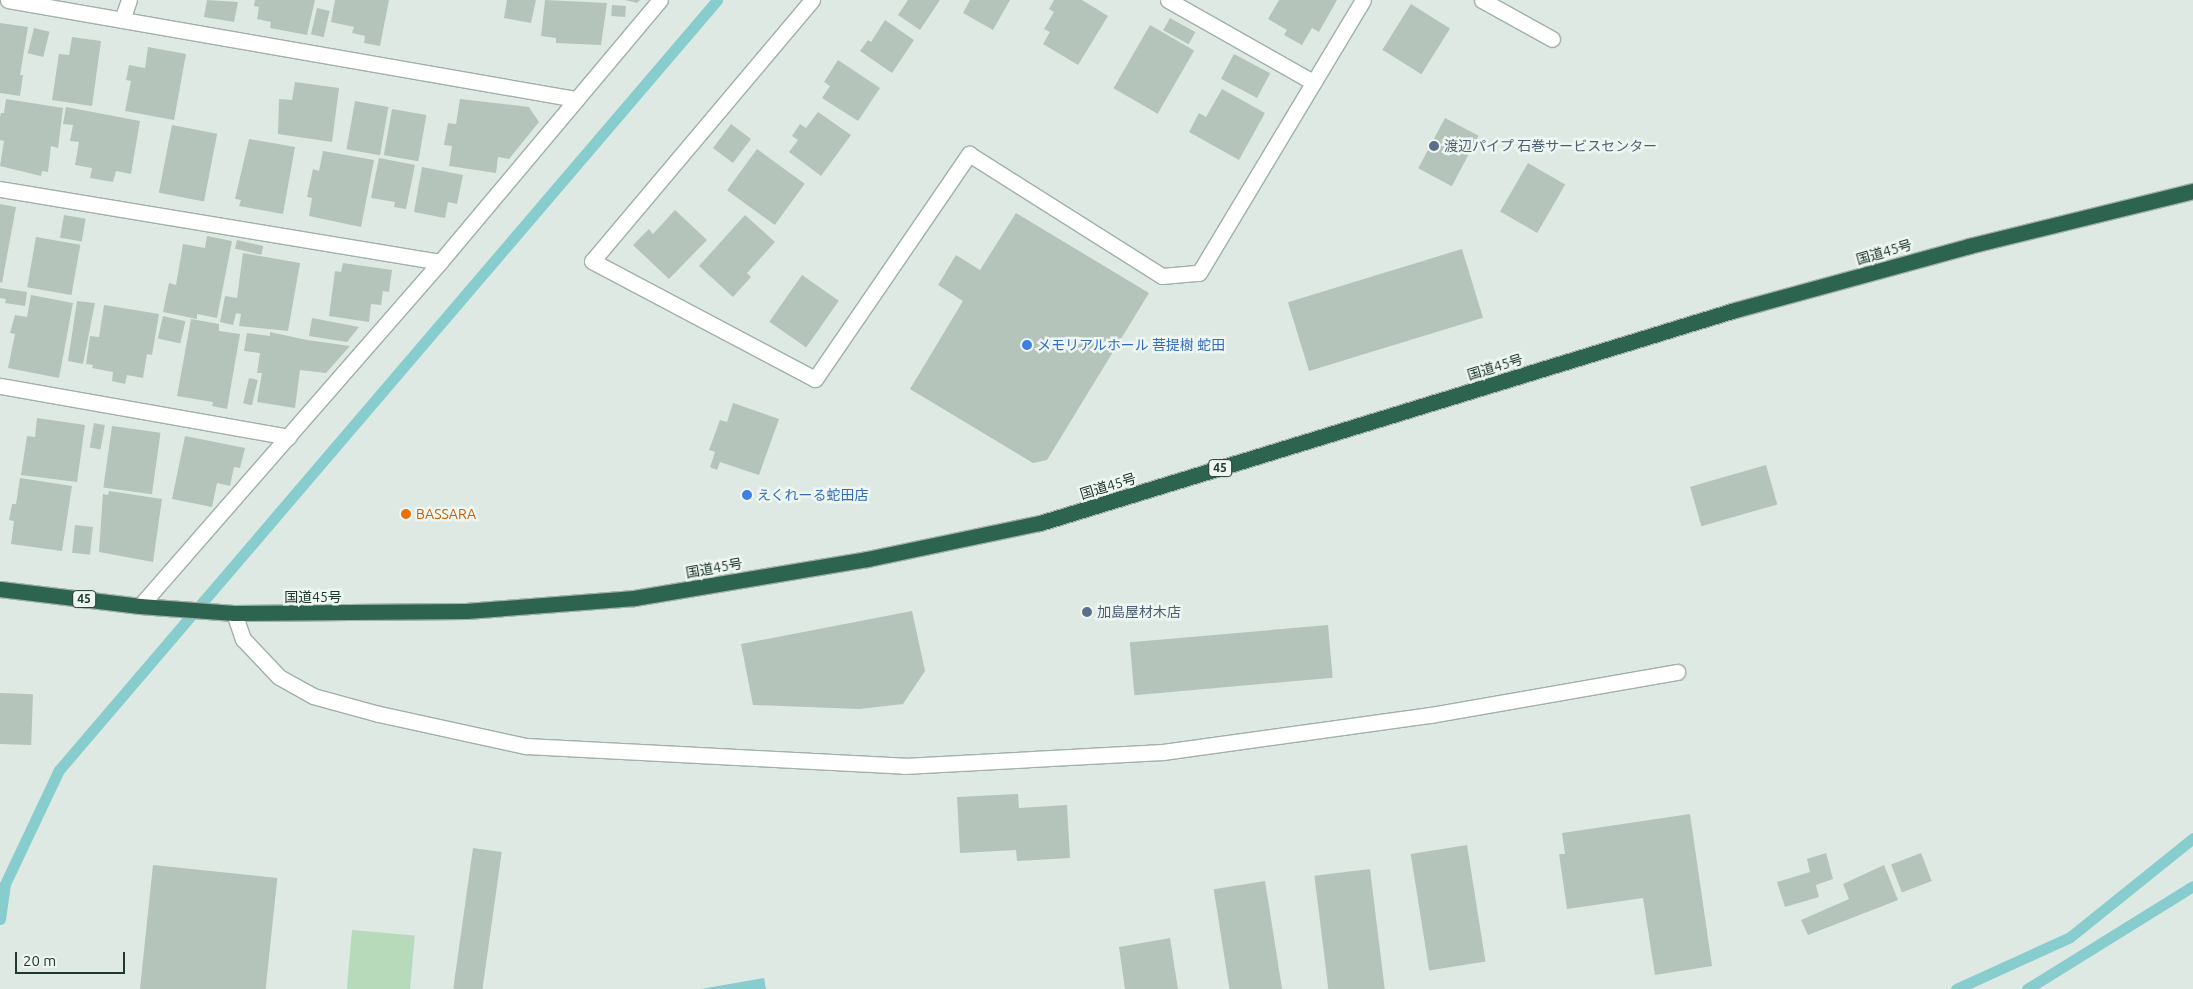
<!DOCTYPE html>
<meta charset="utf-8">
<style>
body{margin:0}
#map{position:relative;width:2193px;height:989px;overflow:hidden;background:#dee9e3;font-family:Ubuntu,"Noto Sans JP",sans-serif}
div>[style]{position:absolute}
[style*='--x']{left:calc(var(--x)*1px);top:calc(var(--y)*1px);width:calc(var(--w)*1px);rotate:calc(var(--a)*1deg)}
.green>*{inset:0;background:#b7dabb;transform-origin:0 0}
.water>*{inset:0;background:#87cdce}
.stream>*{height:11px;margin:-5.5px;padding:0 5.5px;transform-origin:5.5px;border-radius:5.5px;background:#87cdce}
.building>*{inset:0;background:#b4c4bb;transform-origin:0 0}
.roads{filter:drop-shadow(1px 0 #a1b0a9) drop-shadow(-1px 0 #a1b0a9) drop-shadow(0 1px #a1b0a9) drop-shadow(0 -1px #a1b0a9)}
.street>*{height:15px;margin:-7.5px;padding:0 7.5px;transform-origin:7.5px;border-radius:7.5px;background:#fff}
.highway>*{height:15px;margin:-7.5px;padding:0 7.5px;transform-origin:7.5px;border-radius:7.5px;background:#2d6450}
.dots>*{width:14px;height:14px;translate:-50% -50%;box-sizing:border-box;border:2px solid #eef6f1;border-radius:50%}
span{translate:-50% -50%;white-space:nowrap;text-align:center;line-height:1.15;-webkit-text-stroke:5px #eef6f1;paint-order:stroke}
.shield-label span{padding:1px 4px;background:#eef6f1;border:1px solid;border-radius:4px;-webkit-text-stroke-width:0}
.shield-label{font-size:12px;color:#20382e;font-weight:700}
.service-label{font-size:14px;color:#4e5e75}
.left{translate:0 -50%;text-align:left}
.street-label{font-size:14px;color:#20382e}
.shop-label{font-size:14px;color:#366cbe}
.food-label{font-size:14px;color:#c56008}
.scale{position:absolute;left:15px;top:952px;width:110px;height:22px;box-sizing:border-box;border:2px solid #20382e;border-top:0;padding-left:6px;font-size:15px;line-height:18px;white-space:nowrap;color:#20382e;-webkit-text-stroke:4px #eef6f1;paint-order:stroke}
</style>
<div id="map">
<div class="green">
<i style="left:352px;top:930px;width:63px;height:59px;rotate:5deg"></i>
</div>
<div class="water">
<i style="clip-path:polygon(764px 978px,766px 989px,701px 989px)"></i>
</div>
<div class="stream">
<i style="--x:0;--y:919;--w:35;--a:-82"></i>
<i style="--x:5;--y:884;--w:126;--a:-64.7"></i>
<i style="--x:59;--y:770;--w:1013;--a:-49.48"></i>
<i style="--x:1956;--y:989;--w:125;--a:-24.5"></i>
<i style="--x:2070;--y:937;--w:158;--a:-38.8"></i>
<i style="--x:2027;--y:989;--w:195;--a:-31.8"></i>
</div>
<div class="building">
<i style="clip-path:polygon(207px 0,238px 2px,234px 22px,204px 17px)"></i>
<i style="clip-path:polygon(255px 0,315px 0,307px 35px,270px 28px,271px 22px,257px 19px,259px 7px,254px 6px)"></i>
<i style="clip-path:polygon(335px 0,389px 0,380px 46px,364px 43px,365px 36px,352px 33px,354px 27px,331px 22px)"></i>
<i style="clip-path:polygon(507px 0,536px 0,531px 23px,504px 18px)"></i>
<i style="clip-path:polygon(545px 0,607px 3px,601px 45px,556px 43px,556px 38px,541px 36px)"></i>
<i style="clip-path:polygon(625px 0,640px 0,637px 3px)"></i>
<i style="clip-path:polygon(908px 0,940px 0,920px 30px,898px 15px)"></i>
<i style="clip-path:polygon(970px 0,1010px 0,993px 30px,963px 13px)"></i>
<i style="clip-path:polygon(1054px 0,1082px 0,1108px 16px,1078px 65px,1043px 44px,1050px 32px,1044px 29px,1054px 12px,1049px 9px)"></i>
<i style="clip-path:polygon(1279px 0,1337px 0,1319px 32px,1312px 28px,1302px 45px,1284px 35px,1287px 30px,1268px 19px)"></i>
<i style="left:1411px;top:4px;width:46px;height:54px;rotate:32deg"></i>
<i style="left:612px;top:5px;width:14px;height:11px;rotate:4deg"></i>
<i style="left:317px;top:8px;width:13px;height:27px;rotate:13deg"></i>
<i style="left:1170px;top:18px;width:29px;height:14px;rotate:29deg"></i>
<i style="clip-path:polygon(885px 20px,914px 40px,892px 73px,860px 51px,868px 40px,871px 42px)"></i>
<i style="clip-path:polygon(0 23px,28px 27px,20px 75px,23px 75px,20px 96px,0 93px)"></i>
<i style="left:1150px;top:25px;width:51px;height:73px;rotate:30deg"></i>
<i style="left:34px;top:28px;width:16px;height:26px;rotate:14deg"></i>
<i style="clip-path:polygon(72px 37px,101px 41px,92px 106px,52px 100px,59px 54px,69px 55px)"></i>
<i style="clip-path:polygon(148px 47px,186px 54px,174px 120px,125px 111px,131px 81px,126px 80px,129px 65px,145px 68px)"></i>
<i style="left:1234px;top:54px;width:41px;height:28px;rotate:28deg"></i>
<i style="clip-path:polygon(838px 60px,880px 88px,858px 121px,822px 98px,830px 86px,824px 82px)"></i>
<i style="clip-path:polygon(295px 82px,339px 88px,332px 142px,278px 134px,279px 99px,292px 100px)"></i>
<i style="clip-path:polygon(1222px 89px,1265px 113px,1239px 160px,1189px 132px,1199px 113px,1206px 117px)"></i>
<i style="clip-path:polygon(6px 99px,63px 108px,58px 148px,51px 146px,48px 172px,42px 171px,41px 176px,0 166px,4px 141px,0 140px,0 117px,1px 113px,4px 113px)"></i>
<i style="clip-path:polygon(460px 99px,529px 107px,539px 122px,509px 159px,498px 157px,496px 173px,449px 166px,452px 146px,444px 145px,448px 123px,456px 124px)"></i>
<i style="left:355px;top:101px;width:34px;height:49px;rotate:10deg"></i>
<i style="clip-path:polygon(66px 107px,140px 121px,131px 174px,116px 171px,113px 182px,90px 178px,92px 168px,75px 165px,79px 142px,70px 141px,73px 125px,63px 124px)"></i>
<i style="left:392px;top:109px;width:35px;height:47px;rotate:10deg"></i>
<i style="clip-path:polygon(818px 112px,851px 135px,821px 176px,789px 152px,798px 140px,792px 136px,800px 124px,806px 128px)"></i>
<i style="left:1445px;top:118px;width:38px;height:57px;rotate:28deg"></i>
<i style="left:731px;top:124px;width:25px;height:30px;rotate:37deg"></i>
<i style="left:172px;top:125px;width:46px;height:69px;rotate:11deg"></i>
<i style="clip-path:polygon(249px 139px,295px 147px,283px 214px,239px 206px,241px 200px,235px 199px)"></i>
<i style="left:757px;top:149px;width:59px;height:51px;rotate:36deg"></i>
<i style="clip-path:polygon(323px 151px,374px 160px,361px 227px,309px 216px,312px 198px,307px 197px,313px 169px,319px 171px)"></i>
<i style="clip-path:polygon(379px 158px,415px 165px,406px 209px,394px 207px,395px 202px,371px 198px)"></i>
<i style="left:1528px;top:163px;width:43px;height:56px;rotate:30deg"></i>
<i style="clip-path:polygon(422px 167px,463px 175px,457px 204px,448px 202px,445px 218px,414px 212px)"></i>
<i style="clip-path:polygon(0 204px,16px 207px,2px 283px,0 282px)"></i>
<i style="clip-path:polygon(675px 210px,707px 240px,669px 279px,633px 245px,649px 229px,653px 234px)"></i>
<i style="clip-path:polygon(1016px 213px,1149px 293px,1047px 460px,1033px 463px,910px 389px,963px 301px,938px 285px,956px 255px,980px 270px)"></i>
<i style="left:64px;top:215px;width:22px;height:23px;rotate:10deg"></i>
<i style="clip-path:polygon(745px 215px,775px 242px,747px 273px,751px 277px,733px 297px,699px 266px)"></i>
<i style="clip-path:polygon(207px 236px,232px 241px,217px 318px,197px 314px,197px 319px,163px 312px,169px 283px,176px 285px,183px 244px,205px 248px)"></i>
<i style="left:36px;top:237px;width:45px;height:51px;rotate:10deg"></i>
<i style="left:237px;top:240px;width:27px;height:9px;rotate:13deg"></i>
<i style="left:1462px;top:249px;width:72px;height:182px;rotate:73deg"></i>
<i style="clip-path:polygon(243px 253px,300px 263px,288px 331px,239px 326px,241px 314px,236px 313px,233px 325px,220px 322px,225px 296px,237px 298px)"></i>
<i style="clip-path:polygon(343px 263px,392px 270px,389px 292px,383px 291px,381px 305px,371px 304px,369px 322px,329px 316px,335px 271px,341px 272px)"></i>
<i style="left:802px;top:275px;width:45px;height:57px;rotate:35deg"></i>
<i style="clip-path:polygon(0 288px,27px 292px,25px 306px,5px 303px,6px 299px,0 298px)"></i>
<i style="clip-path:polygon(31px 295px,73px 303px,59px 378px,8px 368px,15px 334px,10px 333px,15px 315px,27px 317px)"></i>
<i style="clip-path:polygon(77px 301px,95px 303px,83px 364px,68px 361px)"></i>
<i style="clip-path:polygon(104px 305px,159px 314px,152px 355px,147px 354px,143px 378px,127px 375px,125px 384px,112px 381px,113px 372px,92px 368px,93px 365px,86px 364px,90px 336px,99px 337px)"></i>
<i style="left:163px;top:316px;width:23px;height:23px;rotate:13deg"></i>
<i style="clip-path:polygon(312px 318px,359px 327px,347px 342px,309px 336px)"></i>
<i style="clip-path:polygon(191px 319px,219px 324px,219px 331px,240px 334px,227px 409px,212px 406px,213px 402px,177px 396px)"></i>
<i style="clip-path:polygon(270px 332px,307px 340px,350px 346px,326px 373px,300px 370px,295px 408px,257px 402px,262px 373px,257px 373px,260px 353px,244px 351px,247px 333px,270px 336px)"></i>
<i style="left:249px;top:378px;width:9px;height:26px;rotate:13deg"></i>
<i style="clip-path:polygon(733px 403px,779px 419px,759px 475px,720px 462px,717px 470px,710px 467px,715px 452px,709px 450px,720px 420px,727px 422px)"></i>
<i style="clip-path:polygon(37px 418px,85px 425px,77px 482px,21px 475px,27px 436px,35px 437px)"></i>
<i style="left:94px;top:423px;width:11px;height:25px;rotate:10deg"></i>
<i style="left:112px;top:426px;width:49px;height:62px;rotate:8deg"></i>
<i style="clip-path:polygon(185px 436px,245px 448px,240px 468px,234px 467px,230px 486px,217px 483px,212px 507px,172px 499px)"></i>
<i style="left:1766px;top:465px;width:41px;height:79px;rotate:74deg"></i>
<i style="clip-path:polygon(20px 478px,72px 486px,62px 551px,11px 544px,14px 521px,9px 520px,12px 504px,16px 504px)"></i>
<i style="clip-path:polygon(109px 491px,162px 499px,153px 562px,99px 552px,103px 494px,108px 495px)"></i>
<i style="left:75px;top:525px;width:18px;height:28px;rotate:6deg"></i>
<i style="clip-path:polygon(912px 611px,925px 671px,903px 704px,859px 709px,753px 705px,741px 644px)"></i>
<i style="left:1328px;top:625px;width:53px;height:199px;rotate:85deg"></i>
<i style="left:0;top:693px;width:33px;height:51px;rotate:2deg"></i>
<i style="clip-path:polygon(1018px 794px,1019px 808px,1067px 805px,1070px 858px,1017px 861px,1016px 850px,960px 853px,957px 797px)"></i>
<i style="clip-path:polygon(1690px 814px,1712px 966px,1655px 975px,1643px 898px,1567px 909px,1559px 854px,1565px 854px,1562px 833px)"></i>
<i style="left:1467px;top:845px;width:118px;height:57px;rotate:81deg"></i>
<i style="left:473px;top:848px;width:29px;height:142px;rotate:8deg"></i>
<i style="clip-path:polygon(1826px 853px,1833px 879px,1816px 885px,1819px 897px,1785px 907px,1777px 882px,1810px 872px,1807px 859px)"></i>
<i style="left:1921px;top:853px;width:30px;height:32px;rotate:69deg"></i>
<i style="left:153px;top:865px;width:125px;height:125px;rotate:6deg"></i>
<i style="clip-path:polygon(1884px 865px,1898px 900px,1808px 935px,1801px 920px,1849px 899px,1843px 884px)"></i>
<i style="left:1370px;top:869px;width:121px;height:56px;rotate:83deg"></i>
<i style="left:1265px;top:881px;width:109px;height:52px;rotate:81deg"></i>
<i style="clip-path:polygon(1170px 938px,1178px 989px,1125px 989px,1119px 947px)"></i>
</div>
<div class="roads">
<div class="street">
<i style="--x:8;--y:0;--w:577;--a:9.89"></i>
<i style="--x:812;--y:0;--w:341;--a:130.1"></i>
<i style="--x:592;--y:261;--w:252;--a:27.9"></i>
<i style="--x:815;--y:379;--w:273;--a:-55.6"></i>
<i style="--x:969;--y:154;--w:228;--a:32.3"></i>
<i style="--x:1162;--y:276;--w:37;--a:-5"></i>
<i style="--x:1199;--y:273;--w:318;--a:-59"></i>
<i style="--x:1168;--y:0;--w:167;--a:29.5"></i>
<i style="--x:1482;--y:0;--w:80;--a:29.1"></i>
<i style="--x:122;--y:20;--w:21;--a:-71"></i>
<i style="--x:0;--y:189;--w:446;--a:9.4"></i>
<i style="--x:0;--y:386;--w:293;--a:10"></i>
<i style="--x:140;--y:606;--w:456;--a:-48.9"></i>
<i style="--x:440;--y:262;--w:342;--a:-50"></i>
<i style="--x:234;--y:613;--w:28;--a:71"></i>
<i style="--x:243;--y:639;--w:52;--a:46.5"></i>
<i style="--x:279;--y:677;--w:39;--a:29"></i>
<i style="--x:313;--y:696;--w:68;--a:15.3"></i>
<i style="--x:379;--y:714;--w:150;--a:12.3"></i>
<i style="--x:526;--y:746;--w:379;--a:3"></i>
<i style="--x:904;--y:766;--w:259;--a:-3.1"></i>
<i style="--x:1163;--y:752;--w:270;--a:-7.9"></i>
<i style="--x:1430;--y:715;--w:251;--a:-9.9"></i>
</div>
<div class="highway">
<i style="--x:0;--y:589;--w:141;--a:6.9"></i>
<i style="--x:140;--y:606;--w:94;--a:4.3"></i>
<i style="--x:234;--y:613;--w:232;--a:-0.5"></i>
<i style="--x:466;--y:611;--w:169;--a:-4.4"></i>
<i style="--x:634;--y:598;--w:236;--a:-9.5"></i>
<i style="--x:867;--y:559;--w:177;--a:-11.8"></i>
<i style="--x:1040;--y:523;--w:727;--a:-17.04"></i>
<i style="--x:1735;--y:310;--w:243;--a:-15.3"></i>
<i style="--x:1969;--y:246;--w:231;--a:-13.8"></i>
</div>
</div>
<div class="dots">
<i style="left:1434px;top:146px;background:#5c6f8a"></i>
<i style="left:1027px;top:345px;background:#3f7fe0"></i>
<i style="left:747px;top:495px;background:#3f7fe0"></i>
<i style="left:406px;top:514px;background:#e8710a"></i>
<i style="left:1087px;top:612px;background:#5c6f8a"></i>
</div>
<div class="shield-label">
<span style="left:1220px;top:468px">45</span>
<span style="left:84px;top:599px">45</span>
</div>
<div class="service-label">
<span class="left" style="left:1444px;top:146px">渡辺パイプ 石巻サービスセンター</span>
<span class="left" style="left:1097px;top:612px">加島屋材木店</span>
</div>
<div class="street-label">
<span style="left:1884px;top:252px;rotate:-16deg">国道45号</span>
<span style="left:1495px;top:367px;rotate:-17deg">国道45号</span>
<span style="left:1108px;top:486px;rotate:-17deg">国道45号</span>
<span style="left:714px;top:568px;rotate:-10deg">国道45号</span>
<span style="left:313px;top:597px">国道45号</span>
</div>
<div class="shop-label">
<span class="left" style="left:1037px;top:345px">メモリアルホール 菩提樹 蛇田</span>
<span class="left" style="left:757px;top:495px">えくれーる蛇田店</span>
</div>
<div class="food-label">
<span class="left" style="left:416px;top:514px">BASSARA</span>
</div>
<div class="scale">20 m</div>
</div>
